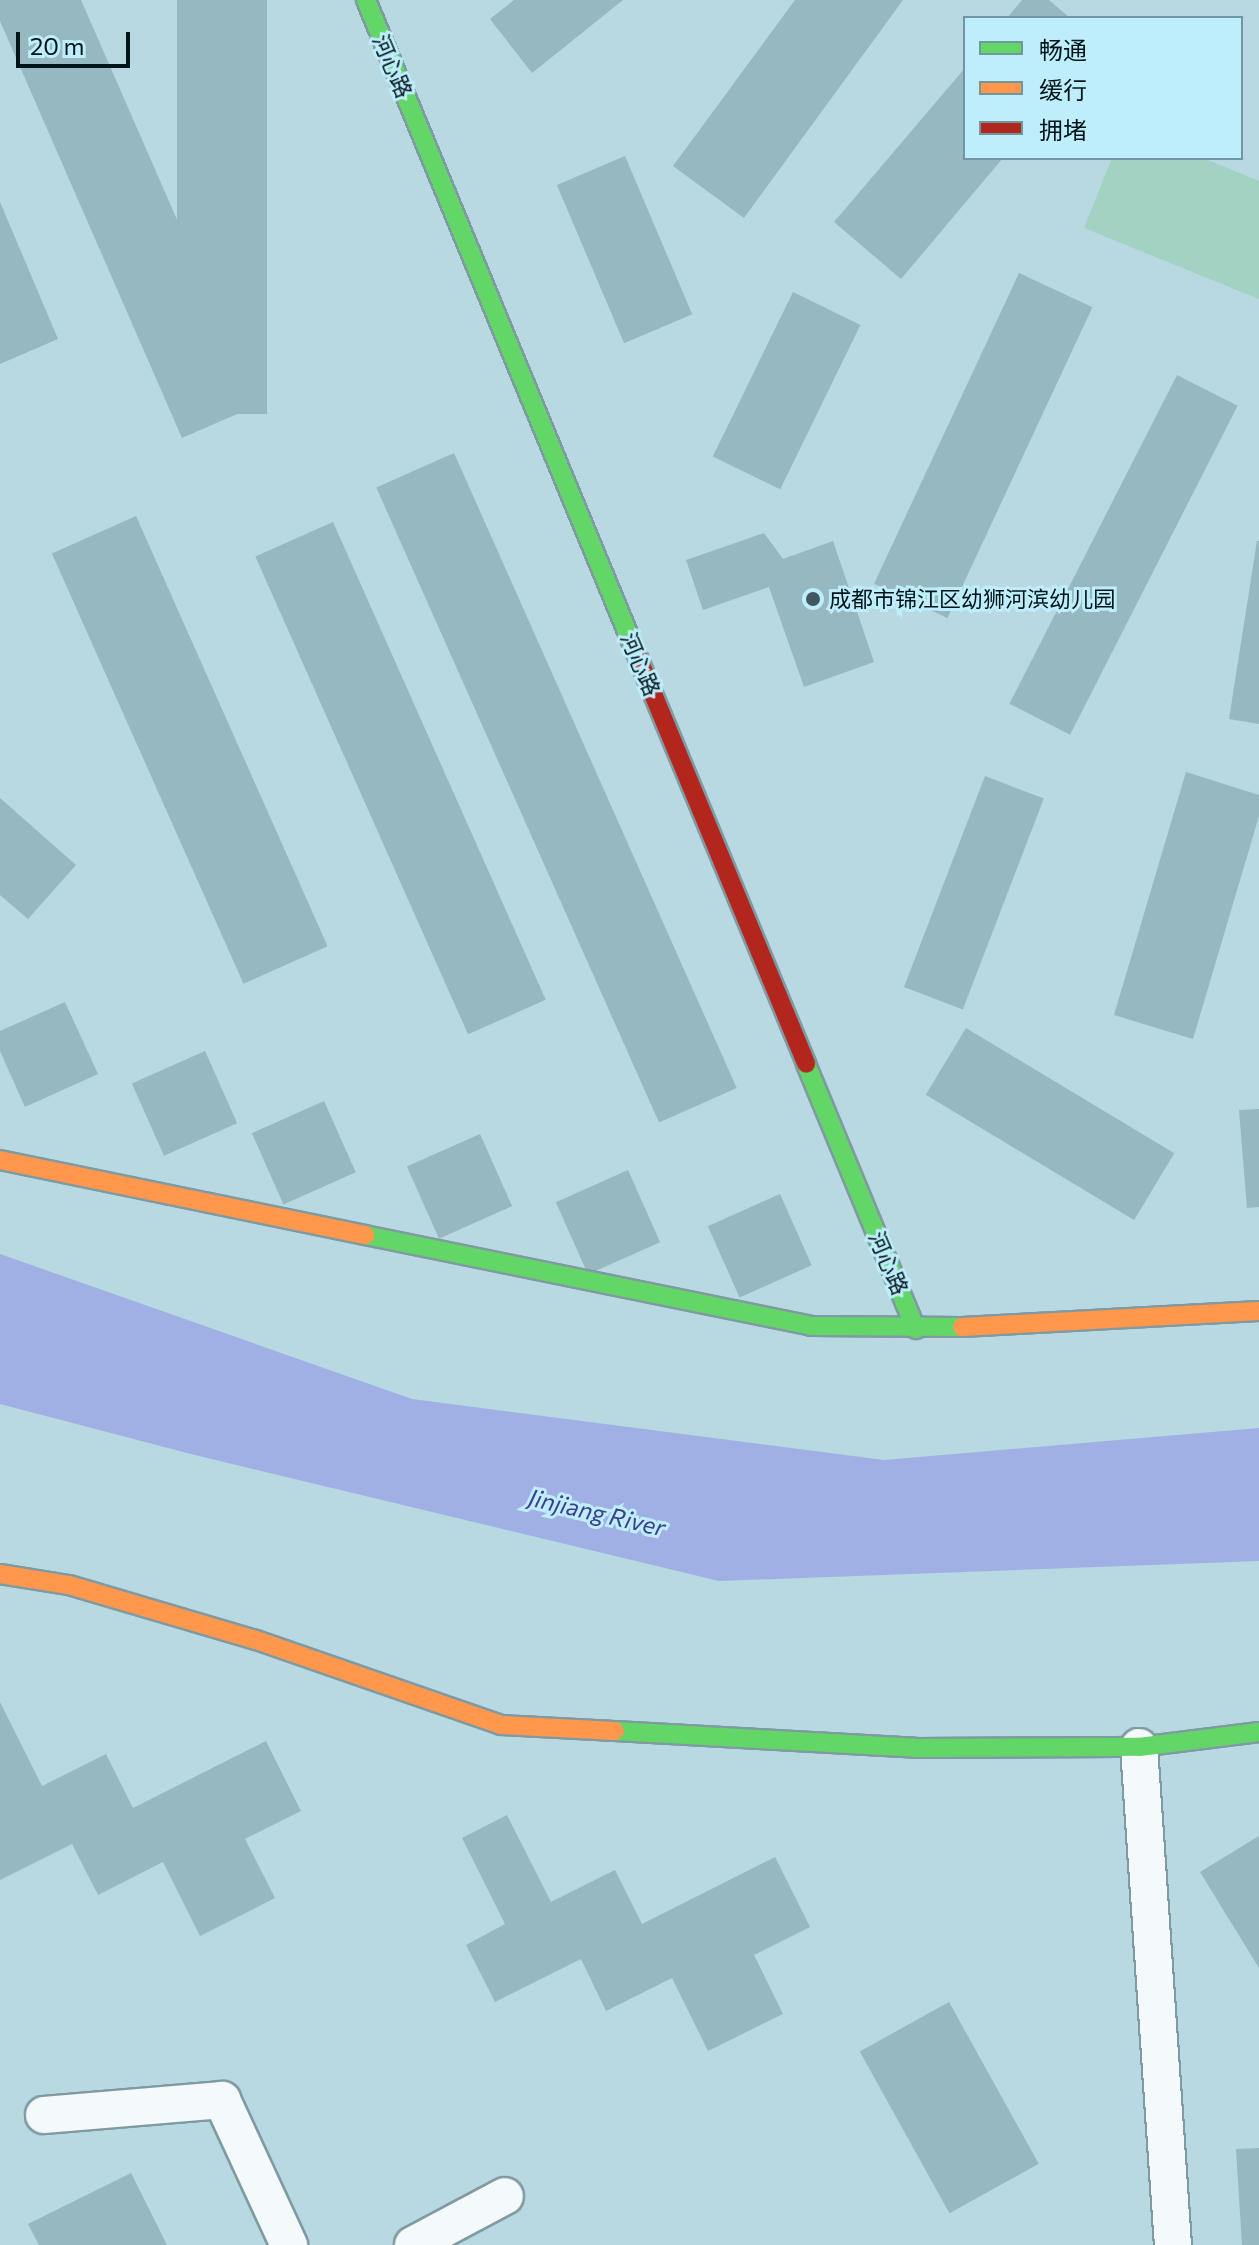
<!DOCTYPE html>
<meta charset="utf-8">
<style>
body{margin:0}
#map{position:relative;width:1259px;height:2245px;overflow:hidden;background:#b8d8e2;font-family:Commissioner,"Noto Sans SC",sans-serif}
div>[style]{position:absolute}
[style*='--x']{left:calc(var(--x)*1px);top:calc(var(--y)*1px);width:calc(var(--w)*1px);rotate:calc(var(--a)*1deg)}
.green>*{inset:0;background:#a1d2c2}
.water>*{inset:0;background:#a0b0e4}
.building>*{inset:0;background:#95b8c1;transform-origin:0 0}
.roads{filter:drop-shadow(2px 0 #809aa2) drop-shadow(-2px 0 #809aa2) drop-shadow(0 2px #809aa2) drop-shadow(0 -2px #809aa2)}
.street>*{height:36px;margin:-18px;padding:0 18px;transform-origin:18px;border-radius:18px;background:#f4f9fb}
.fast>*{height:18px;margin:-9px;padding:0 9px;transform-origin:9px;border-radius:9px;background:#63d668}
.slow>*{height:18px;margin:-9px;padding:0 9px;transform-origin:9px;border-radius:9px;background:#ff974d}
.jam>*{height:18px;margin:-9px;padding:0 9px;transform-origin:9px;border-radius:9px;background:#b3261e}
.dots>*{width:22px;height:22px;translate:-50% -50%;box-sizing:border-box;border:4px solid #beedfb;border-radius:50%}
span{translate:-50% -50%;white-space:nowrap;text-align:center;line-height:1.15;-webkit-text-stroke:6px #beedfb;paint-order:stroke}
.street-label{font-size:22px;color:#00141a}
.poi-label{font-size:22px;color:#00141a}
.left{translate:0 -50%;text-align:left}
.water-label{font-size:24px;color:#3c3e90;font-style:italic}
.legend{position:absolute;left:963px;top:16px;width:280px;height:144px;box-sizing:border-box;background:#beedfb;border:2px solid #7296a1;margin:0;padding:10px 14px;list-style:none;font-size:24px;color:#00141a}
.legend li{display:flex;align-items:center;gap:16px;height:40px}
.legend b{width:40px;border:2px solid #7296a1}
.scale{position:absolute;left:16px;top:32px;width:114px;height:36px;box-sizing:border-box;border:4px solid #00141a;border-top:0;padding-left:10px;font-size:24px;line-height:28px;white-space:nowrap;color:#00141a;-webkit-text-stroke:6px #beedfb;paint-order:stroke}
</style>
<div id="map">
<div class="green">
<i style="clip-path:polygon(1112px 158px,1203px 158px,1259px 181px,1259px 299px,1084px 228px)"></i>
</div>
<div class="water">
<i style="clip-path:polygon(0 1254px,412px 1399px,884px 1460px,1259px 1428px,1259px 1561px,719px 1581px,191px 1454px,0 1404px)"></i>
</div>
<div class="building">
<i style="clip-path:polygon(0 0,81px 0,258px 405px,182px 438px,0 21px)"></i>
<i style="left:177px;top:0;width:90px;height:414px"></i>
<i style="clip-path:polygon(514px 0,623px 0,532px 73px,490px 19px)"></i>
<i style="clip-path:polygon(795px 0,903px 0,744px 218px,673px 166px)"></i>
<i style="clip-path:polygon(1022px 0,1049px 0,1070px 18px,1007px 18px)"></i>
<i style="clip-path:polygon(965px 68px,965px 158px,1003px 158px,901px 279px,834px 222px)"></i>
<i style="left:625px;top:156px;width:172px;height:74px;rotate:67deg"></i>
<i style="clip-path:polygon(0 202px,58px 339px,0 364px)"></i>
<i style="left:1019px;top:273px;width:81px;height:343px;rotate:25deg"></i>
<i style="left:793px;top:292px;width:75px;height:183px;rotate:26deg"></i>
<i style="left:1177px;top:375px;width:68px;height:369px;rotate:27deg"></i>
<i style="left:454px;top:453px;width:695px;height:85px;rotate:66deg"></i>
<i style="left:136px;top:516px;width:471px;height:92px;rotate:66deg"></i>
<i style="left:333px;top:522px;width:523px;height:85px;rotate:66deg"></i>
<i style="clip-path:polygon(764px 533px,783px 559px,833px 541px,874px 662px,804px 687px,769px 587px,703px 610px,686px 560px)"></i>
<i style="clip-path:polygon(1257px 541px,1259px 541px,1259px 724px,1229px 719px)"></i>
<i style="clip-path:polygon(1186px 772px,1259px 795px,1259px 816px,1193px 1039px,1114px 1015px)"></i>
<i style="left:985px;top:776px;width:63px;height:226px;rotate:21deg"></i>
<i style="clip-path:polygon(0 798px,76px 865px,28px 919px,0 895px)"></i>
<i style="clip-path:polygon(65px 1002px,98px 1074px,25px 1107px,0 1051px,0 1031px)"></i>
<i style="left:966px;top:1028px;width:243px;height:78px;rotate:31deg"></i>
<i style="left:205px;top:1051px;width:79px;height:80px;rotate:66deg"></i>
<i style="left:324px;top:1101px;width:78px;height:79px;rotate:66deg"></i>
<i style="clip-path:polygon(1259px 1109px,1259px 1207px,1247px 1208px,1239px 1110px)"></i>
<i style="left:480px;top:1134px;width:79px;height:80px;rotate:66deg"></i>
<i style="left:628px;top:1170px;width:79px;height:79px;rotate:66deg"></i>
<i style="left:780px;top:1194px;width:78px;height:79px;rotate:66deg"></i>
<i style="clip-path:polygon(0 1702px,42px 1786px,106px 1754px,133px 1808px,266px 1741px,301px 1811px,245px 1839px,275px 1898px,200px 1936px,163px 1862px,98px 1895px,72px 1844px,0 1880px)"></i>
<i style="clip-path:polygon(507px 1815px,551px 1902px,615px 1870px,642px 1924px,775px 1857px,810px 1927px,754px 1955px,783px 2014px,708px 2051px,672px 1978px,606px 2011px,581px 1959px,495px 2002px,466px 1945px,505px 1924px,462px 1838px)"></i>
<i style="clip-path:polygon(1259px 1836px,1259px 1968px,1200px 1872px)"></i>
<i style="left:949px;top:2002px;width:185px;height:102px;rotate:61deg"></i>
<i style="clip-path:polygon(1259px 2148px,1259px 2245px,1242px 2245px,1236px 2149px)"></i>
<i style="clip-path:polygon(131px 2173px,167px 2245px,39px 2245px,28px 2224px)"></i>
</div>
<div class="roads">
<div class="street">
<i style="--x:1139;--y:1747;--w:499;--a:86.1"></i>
<i style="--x:44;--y:2115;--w:179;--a:-4.8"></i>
<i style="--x:222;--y:2100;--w:160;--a:65.2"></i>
<i style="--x:413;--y:2245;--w:104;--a:-28"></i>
</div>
<div class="fast">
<i style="--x:366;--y:0;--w:701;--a:67.53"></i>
<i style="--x:806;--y:1064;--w:287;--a:67.5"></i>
<i style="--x:365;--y:1235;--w:455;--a:11.5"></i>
<i style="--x:811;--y:1326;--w:151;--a:0.4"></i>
<i style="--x:615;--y:1731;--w:301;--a:3.2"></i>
<i style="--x:916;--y:1748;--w:223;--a:-0.3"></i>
<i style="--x:1139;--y:1747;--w:121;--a:-7.1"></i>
</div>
<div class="slow">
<i style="--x:0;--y:1160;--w:373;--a:11.6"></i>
<i style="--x:962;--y:1327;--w:297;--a:-3.1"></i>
<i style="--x:0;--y:1574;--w:70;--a:9.1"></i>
<i style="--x:69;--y:1585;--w:195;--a:16.4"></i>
<i style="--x:256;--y:1640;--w:259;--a:19.1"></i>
<i style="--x:501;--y:1725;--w:114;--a:3"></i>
</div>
<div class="jam">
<i style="--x:634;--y:648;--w:450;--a:67.5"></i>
</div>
</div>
<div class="dots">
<i style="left:813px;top:599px;background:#405960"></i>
</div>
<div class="street-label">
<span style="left:393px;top:66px;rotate:67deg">河心路</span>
<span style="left:641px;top:664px;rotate:67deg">河心路</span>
<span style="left:889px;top:1263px;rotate:67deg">河心路</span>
</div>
<div class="poi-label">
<span class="left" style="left:829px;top:599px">成都市锦江区幼狮河滨幼儿园</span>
</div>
<div class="water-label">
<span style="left:597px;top:1512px;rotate:13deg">Jinjiang River</span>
</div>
<ul class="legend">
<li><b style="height:10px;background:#63d668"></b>畅通</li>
<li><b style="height:10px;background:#ff974d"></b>缓行</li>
<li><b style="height:10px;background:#b3261e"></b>拥堵</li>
</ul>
<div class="scale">20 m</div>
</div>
